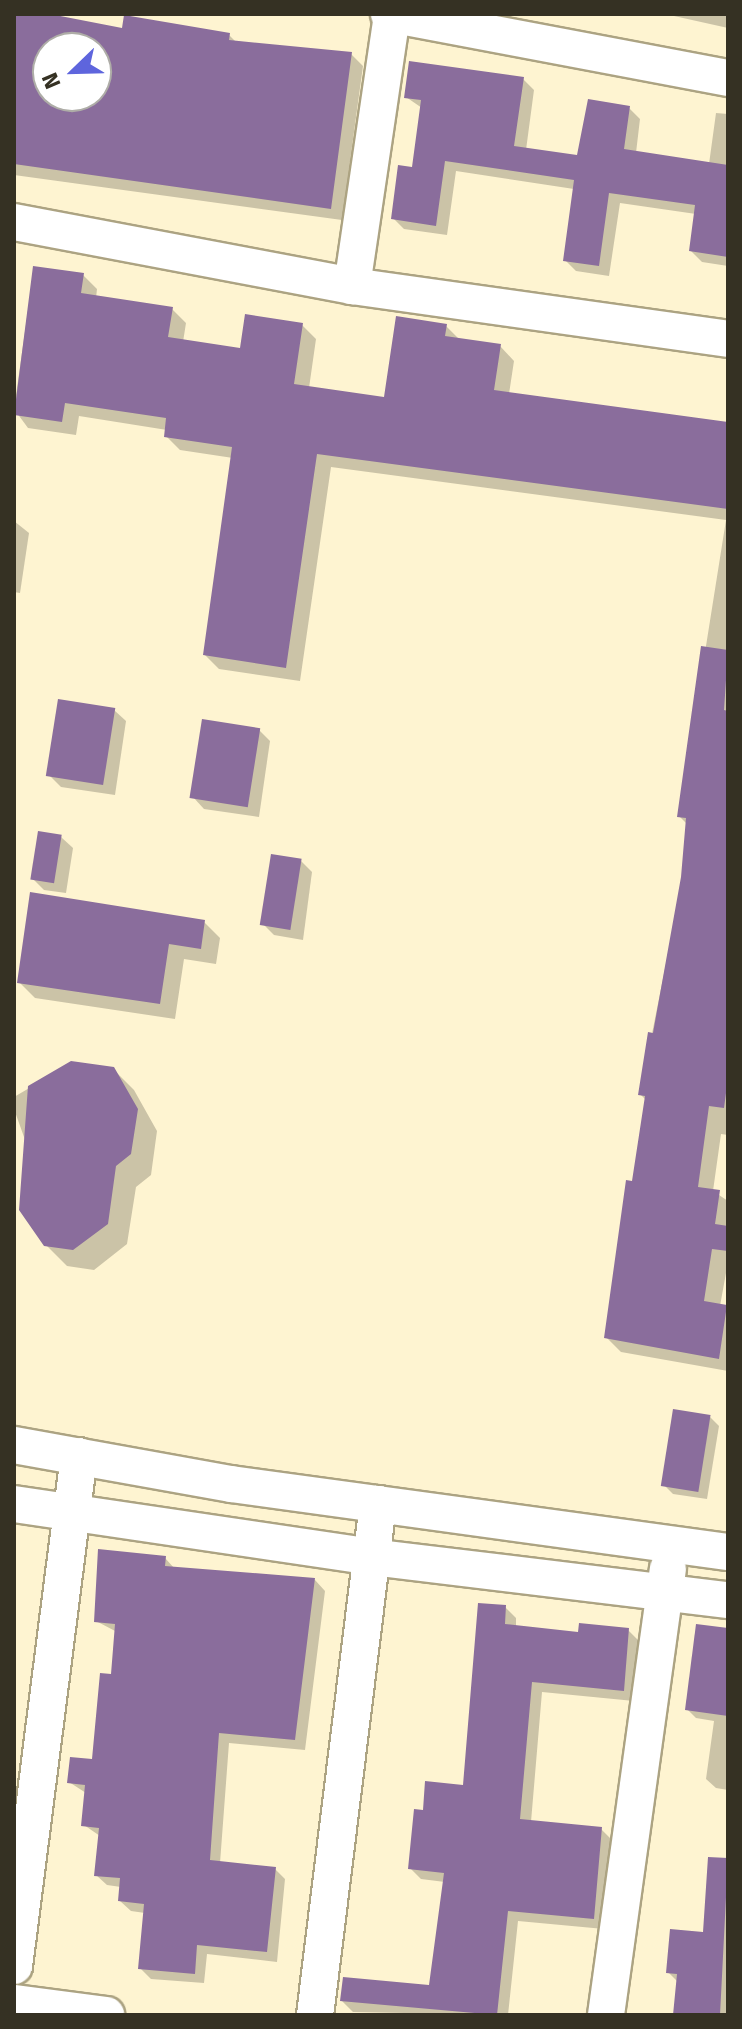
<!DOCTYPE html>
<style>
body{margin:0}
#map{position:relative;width:742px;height:2029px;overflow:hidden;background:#fef4d1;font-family:"Fira Sans",sans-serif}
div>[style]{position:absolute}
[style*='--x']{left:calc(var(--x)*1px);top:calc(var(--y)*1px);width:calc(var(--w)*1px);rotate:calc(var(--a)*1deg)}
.shadow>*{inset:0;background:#0003}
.building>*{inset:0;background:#8a6d9c;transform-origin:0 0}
.roads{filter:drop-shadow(2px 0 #aca382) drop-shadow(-2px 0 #aca382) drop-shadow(0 2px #aca382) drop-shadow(0 -2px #aca382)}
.minor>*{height:36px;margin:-18px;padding:0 18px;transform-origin:18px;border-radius:18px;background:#fff}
span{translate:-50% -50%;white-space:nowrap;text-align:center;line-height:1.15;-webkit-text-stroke:8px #fff;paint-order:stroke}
.frame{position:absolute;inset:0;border:16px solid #353123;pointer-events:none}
.north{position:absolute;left:32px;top:32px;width:80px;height:80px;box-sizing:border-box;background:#fff;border:2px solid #aeada7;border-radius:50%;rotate:247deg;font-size:22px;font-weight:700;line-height:32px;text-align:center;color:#353123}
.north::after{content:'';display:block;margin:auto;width:28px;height:36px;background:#5e65dd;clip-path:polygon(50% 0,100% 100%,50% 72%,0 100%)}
</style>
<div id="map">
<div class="shadow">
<i style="clip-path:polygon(evenodd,14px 14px,124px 30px,229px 35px,237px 43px,351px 54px,363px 66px,342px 220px,14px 175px,14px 14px,48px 48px,96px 48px,96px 96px,48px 96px,48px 48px)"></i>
<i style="clip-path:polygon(665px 14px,728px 14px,728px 28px)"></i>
<i style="clip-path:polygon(523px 79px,534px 90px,526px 150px,579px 158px,629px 108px,640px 119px,636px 153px,709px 164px,716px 113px,728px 114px,728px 266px,702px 262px,691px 251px,696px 214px,620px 203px,609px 276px,576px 271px,565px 260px,574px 189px,456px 171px,447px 235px,404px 229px,393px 218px,414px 169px,422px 108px,406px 97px)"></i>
<i style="clip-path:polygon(34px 268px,83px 275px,97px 289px,96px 298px,172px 309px,186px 323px,183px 342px,242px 350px,302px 325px,316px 339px,309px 388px,386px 400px,446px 326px,460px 340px,500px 346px,514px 361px,509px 394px,728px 424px,728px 1135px,721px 1134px,713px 1191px,728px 1201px,728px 1262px,720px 1306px,728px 1309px,728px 1371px,621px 1352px,607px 1338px,646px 1100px,640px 1094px,683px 878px,687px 824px,679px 816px,726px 520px,331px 467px,300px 681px,219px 669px,205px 655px,233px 458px,180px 450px,166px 436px,167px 430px,79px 416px,76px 435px,28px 428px,14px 409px)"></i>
<i style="clip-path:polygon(14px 521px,29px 533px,20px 593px,14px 592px)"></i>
<i style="clip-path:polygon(114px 710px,126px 721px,115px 795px,61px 787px,49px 775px)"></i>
<i style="clip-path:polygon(259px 730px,270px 741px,259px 817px,204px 809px,193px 797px)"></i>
<i style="clip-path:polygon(61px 837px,73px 848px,66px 893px,44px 890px,33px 879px)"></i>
<i style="clip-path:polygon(301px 861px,312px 872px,303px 940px,274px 935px,263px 924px)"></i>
<i style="clip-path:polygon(204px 922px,220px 938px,216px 964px,184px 959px,175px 1019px,35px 998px,19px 982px)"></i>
<i style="clip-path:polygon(72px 1063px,113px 1069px,134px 1090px,157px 1131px,151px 1175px,136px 1187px,127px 1244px,94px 1270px,67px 1266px,46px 1245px,29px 1151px,14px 1109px,14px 1097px)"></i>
<i style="clip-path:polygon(710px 1417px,719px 1426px,707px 1499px,673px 1494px,664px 1485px)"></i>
<i style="clip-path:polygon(165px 1558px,175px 1569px,315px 1580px,325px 1591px,305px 1750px,229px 1743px,220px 1863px,275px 1869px,285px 1879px,277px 1962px,207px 1954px,204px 1983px,151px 1979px,140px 1968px,145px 1913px,131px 1911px,120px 1901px,121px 1887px,107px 1885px,96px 1875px,100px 1836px,84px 1825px,86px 1793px,69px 1782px,94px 1761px,112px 1676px,117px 1632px,96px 1621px)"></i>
<i style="clip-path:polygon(505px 1607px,516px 1618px,516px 1627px,580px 1634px,628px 1630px,639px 1641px,634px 1701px,542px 1692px,531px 1822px,601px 1829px,612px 1840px,604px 1929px,518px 1921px,508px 2015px,353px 2012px,342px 2001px,431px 1988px,445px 1882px,421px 1879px,410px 1868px,425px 1812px,465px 1787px)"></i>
<i style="clip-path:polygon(728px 1631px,728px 1790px,716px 1788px,706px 1779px,714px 1721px,696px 1718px,687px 1709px)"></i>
<i style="clip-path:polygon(708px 1891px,728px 1893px,728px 2015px,675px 2015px,677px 1981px,668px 1972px,704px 1934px)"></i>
</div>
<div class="building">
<i style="clip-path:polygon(evenodd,14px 14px,50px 14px,122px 28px,124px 15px,230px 33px,229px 40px,352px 52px,331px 209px,14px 164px,14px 14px,48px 48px,96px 48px,96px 96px,48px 96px,48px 48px)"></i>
<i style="clip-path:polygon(409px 61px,524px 77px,514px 146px,577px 155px,588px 99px,630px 106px,624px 149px,728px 165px,728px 257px,689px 251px,695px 205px,609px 193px,599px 266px,563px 261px,574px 180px,445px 161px,436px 226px,391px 219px,398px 165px,412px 167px,421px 100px,404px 98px)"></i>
<i style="clip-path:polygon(33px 266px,84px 273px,81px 293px,173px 307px,168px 337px,240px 348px,245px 314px,303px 323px,294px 384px,384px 397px,396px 316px,447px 324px,445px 336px,501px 344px,494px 390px,728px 422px,728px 509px,317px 454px,286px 668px,203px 655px,232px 447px,164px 437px,166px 418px,65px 403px,62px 422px,14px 415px)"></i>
<i style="clip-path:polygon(701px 646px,728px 650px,724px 710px,728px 711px,728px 1078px,724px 1108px,709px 1106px,698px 1187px,720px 1190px,715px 1224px,728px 1226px,728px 1251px,712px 1249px,704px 1301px,727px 1305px,719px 1359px,604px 1338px,626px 1180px,632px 1181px,645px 1096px,638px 1095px,648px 1032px,653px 1033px,681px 877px,686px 818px,677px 817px)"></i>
<i style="left:58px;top:699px;width:58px;height:78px;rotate:9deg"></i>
<i style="left:202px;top:719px;width:59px;height:80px;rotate:9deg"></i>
<i style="left:38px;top:831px;width:24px;height:49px;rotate:9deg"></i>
<i style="left:271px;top:854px;width:31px;height:72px;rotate:9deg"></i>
<i style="clip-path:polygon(30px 892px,205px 920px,201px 949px,169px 944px,160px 1004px,17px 983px)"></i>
<i style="clip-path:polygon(71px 1061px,114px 1067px,138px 1109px,131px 1154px,116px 1166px,108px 1224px,73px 1250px,44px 1246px,19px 1210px,28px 1086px)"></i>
<i style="left:673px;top:1409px;width:38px;height:78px;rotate:9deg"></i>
<i style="clip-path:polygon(98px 1549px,166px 1556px,165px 1566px,315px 1578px,295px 1740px,219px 1733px,210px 1860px,276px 1867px,267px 1952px,197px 1945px,195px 1974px,138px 1969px,144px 1904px,118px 1901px,120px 1878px,94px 1876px,99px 1828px,81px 1826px,85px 1785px,67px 1783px,70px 1757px,92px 1759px,100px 1673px,111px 1674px,115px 1624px,94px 1622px)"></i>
<i style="clip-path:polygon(478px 1603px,506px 1605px,505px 1624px,578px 1632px,579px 1623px,629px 1628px,624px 1691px,532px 1682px,520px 1819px,602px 1827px,594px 1919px,508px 1911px,497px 2015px,340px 2001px,343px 1977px,429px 1985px,444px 1873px,408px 1869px,414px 1809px,423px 1810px,425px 1781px,463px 1785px)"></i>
<i style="clip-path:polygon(696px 1624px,728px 1628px,728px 1716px,685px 1710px)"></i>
<i style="clip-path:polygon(708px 1857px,728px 1858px,720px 2015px,673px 2015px,677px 1974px,666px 1973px,670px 1929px,703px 1932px)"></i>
</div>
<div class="roads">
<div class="minor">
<i style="--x:389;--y:14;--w:345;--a:10.7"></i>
<i style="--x:14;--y:222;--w:344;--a:10.7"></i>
<i style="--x:352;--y:286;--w:380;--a:8"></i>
<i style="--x:352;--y:286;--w:275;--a:-81.6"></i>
<i style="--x:14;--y:1445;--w:220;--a:10.2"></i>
<i style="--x:231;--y:1484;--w:502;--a:7.79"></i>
<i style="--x:14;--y:1504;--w:361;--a:8.4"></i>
<i style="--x:371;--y:1557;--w:360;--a:6.9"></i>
<i style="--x:14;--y:1966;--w:514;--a:-82.74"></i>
<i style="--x:14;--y:2003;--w:93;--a:7.4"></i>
<i style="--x:315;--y:2015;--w:515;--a:-82.97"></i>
<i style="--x:606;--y:2015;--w:450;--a:-82.1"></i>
</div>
</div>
<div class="frame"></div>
<div class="north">N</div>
</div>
